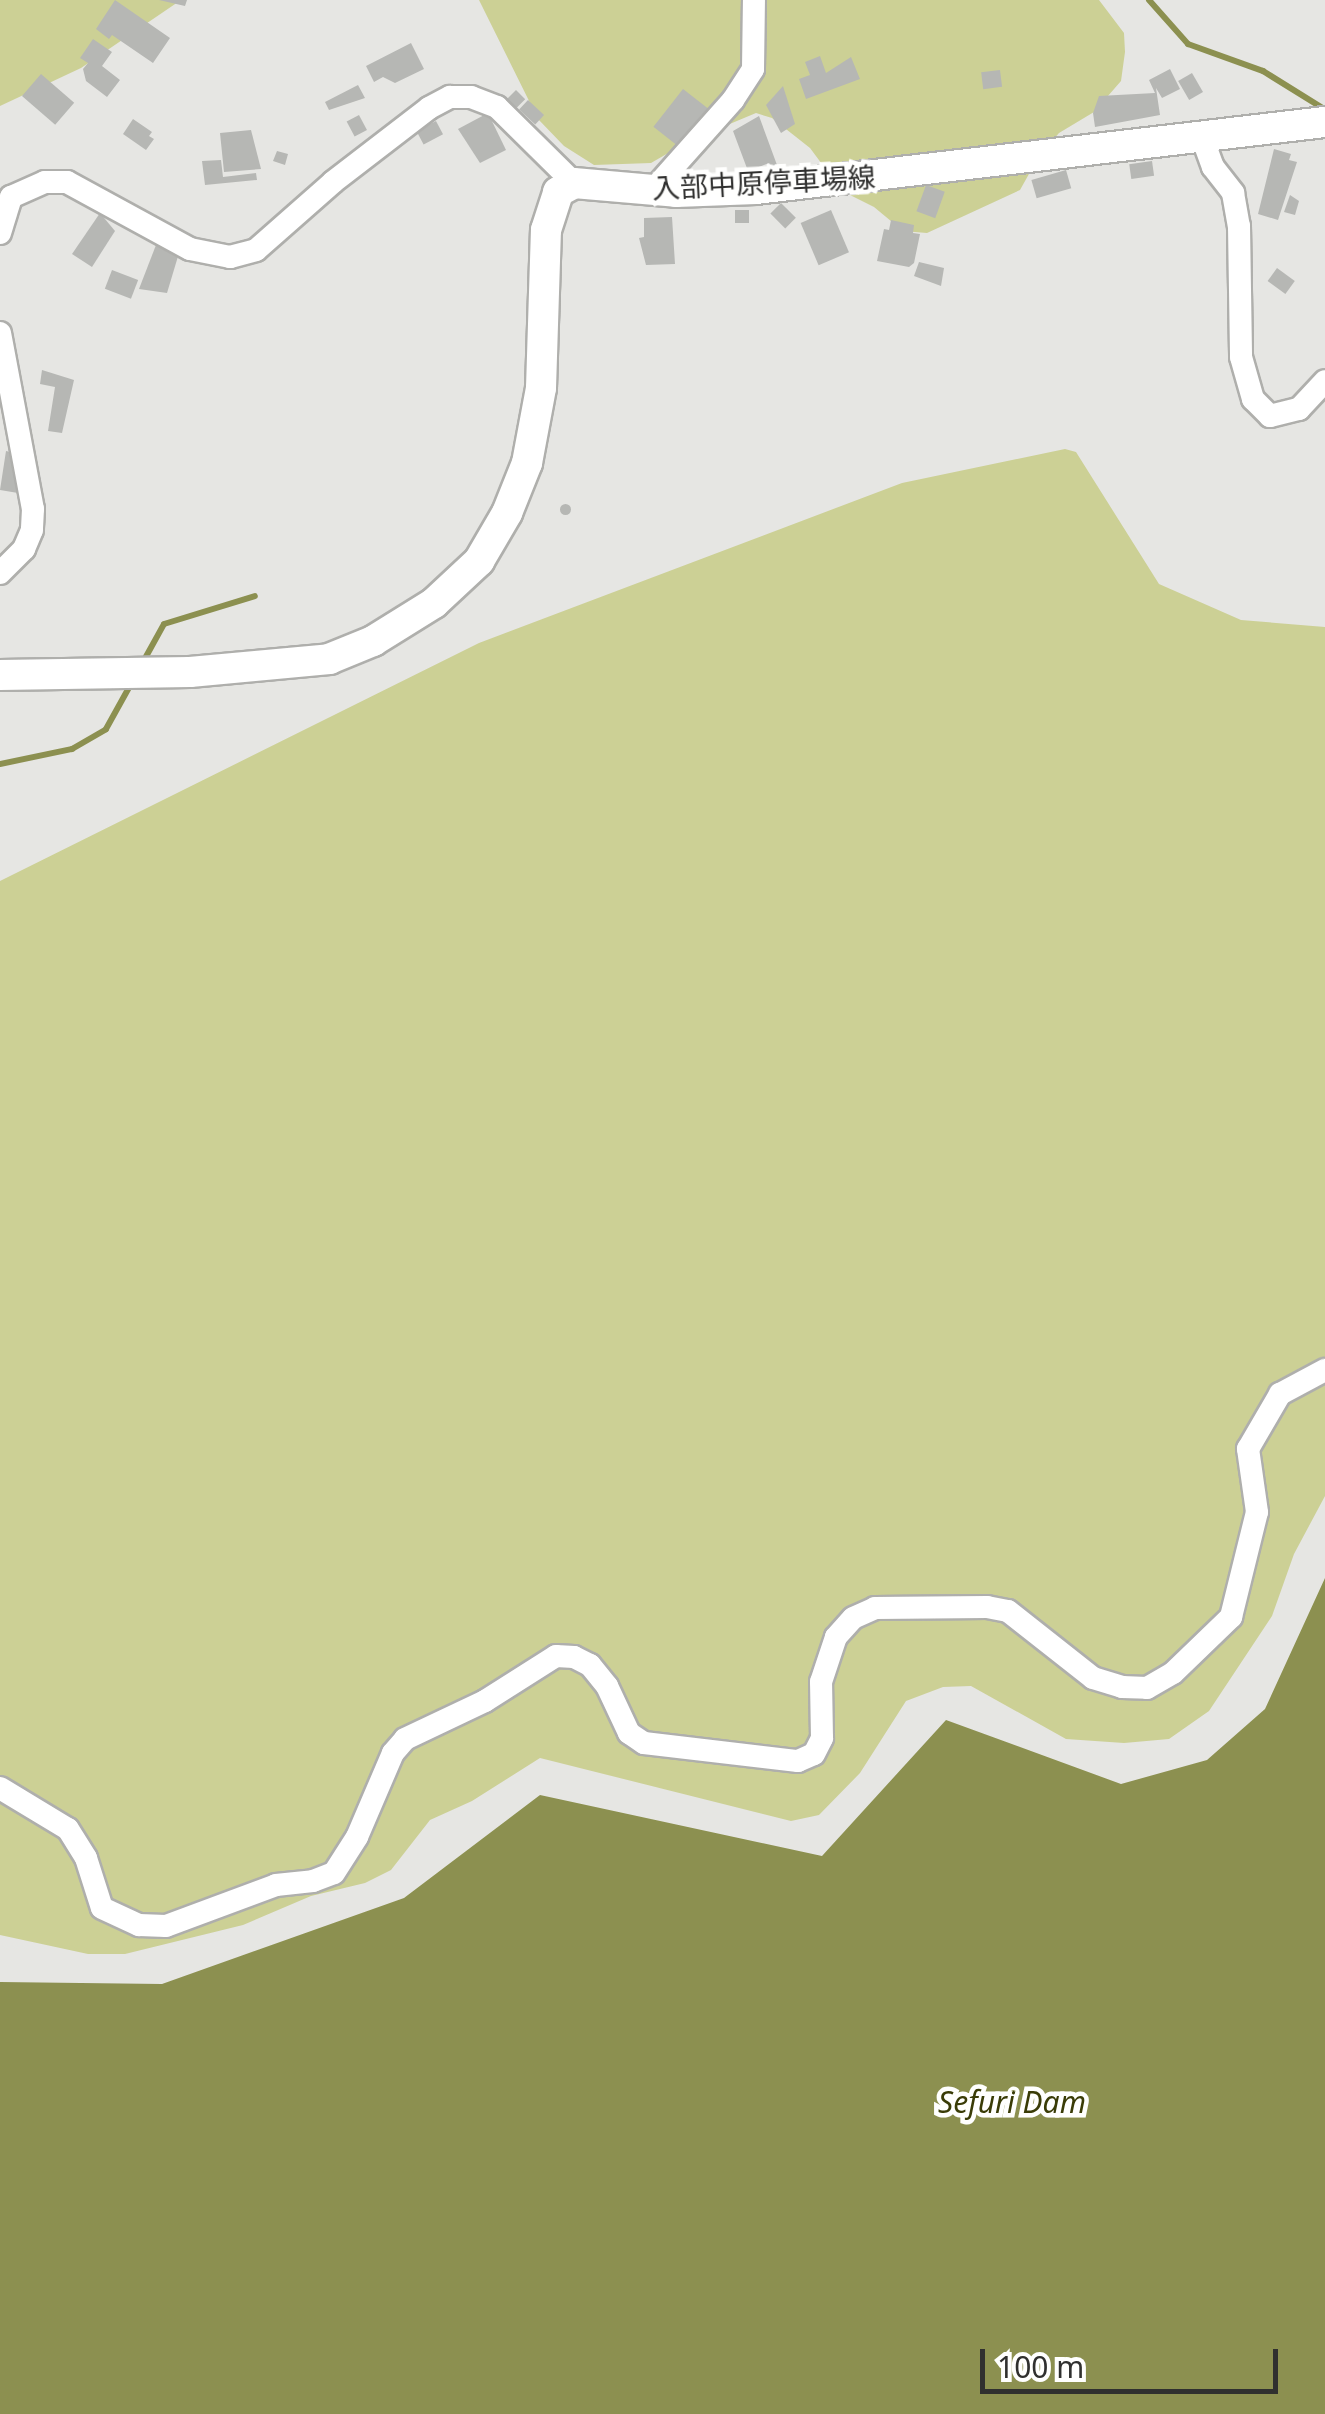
<!DOCTYPE html>
<meta charset="utf-8">
<style>
body{margin:0}
#map{position:relative;width:1325px;height:2414px;overflow:hidden;background:#e6e6e3;font-family:"Noto Sans","Noto Sans JP",sans-serif}
div>[style]{position:absolute}
[style*='--x']{left:calc(var(--x)*1px);top:calc(var(--y)*1px);width:calc(var(--w)*1px);rotate:calc(var(--a)*1deg)}
.green>*{inset:0;background:#ccd095}
.water>*{inset:0;background:#8c9050}
.stream>*{height:6px;margin:-3px;padding:0 3px;transform-origin:3px;border-radius:3px;background:#8c9050}
.building>*{inset:0;background:#b6b7b4;transform-origin:0 0}
.round{border-radius:50%}
.roads{filter:drop-shadow(2px 0 #afafac) drop-shadow(-2px 0 #afafac) drop-shadow(0 2px #afafac) drop-shadow(0 -2px #afafac)}
.street>*{height:22px;margin:-11px;padding:0 11px;transform-origin:11px;border-radius:11px;background:#fff}
.secondary>*{height:30px;margin:-15px;padding:0 15px;transform-origin:15px;border-radius:15px;background:#fff}
span{translate:-50% -50%;white-space:nowrap;text-align:center;line-height:1.15;-webkit-text-stroke:9px #fffffe;paint-order:stroke}
.street-label{font-size:28px;color:#30302f}
.water-label{font-size:30px;color:#3a3c07;font-style:italic}
.scale{position:absolute;left:980px;top:2349px;width:298px;height:45px;box-sizing:border-box;border:5px solid #30302f;border-top:0;padding-left:12px;font-size:30px;line-height:35px;white-space:nowrap;color:#30302f;-webkit-text-stroke:8px #fffffe;paint-order:stroke}
</style>
<div id="map">
<div class="green">
<i style="clip-path:polygon(0 0,181px 0,81px 68px,0 106px)"></i>
<i style="clip-path:polygon(479px 0,1099px 0,1124px 33px,1125px 52px,1121px 81px,1094px 112px,1059px 133px,1039px 156px,1020px 190px,927px 233px,903px 231px,874px 207px,842px 191px,810px 148px,772px 118px,756px 113px,689px 141px,651px 163px,594px 165px,564px 146px,538px 119px)"></i>
<i style="clip-path:polygon(1065px 449px,1076px 452px,1159px 584px,1241px 620px,1325px 627px,1325px 1496px,1294px 1554px,1272px 1616px,1209px 1711px,1169px 1739px,1124px 1743px,1066px 1739px,971px 1686px,943px 1687px,906px 1701px,860px 1773px,819px 1815px,791px 1821px,540px 1758px,472px 1801px,430px 1820px,391px 1870px,365px 1883px,311px 1896px,243px 1925px,125px 1954px,88px 1954px,0 1935px,0 881px,479px 643px,902px 483px)"></i>
</div>
<div class="water">
<i style="clip-path:polygon(1325px 1578px,1325px 2414px,0 2414px,0 1982px,162px 1984px,404px 1898px,540px 1795px,822px 1856px,946px 1720px,1121px 1784px,1207px 1760px,1265px 1709px)"></i>
</div>
<div class="stream">
<i style="--x:1149;--y:0;--w:59;--a:48.4"></i>
<i style="--x:1188;--y:44;--w:80;--a:19.8"></i>
<i style="--x:1263;--y:71;--w:72;--a:31.9"></i>
<i style="--x:143;--y:662;--w:43;--a:-61.1"></i>
<i style="--x:164;--y:624;--w:95;--a:-17.1"></i>
<i style="--x:0;--y:764;--w:74;--a:-11.8"></i>
<i style="--x:72;--y:749;--w:39;--a:-30"></i>
<i style="--x:106;--y:729;--w:54;--a:-61"></i>
</div>
<div class="building">
<i style="clip-path:polygon(115px 0,170px 38px,153px 63px,112px 35px,109px 39px,96px 29px)"></i>
<i style="clip-path:polygon(159px 0,187px 0,185px 6px)"></i>
<i style="clip-path:polygon(93px 39px,112px 52px,102px 66px,120px 80px,107px 97px,86px 81px,83px 69px,88px 63px,80px 58px)"></i>
<i style="clip-path:polygon(411px 43px,424px 69px,395px 83px,383px 77px,374px 82px,366px 66px)"></i>
<i style="clip-path:polygon(820px 56px,826px 73px,851px 57px,860px 79px,806px 99px,799px 79px,810px 75px,805px 62px)"></i>
<i style="clip-path:polygon(1170px 69px,1180px 89px,1162px 98px,1156px 88px,1160px 115px,1095px 127px,1093px 113px,1099px 96px,1155px 93px,1149px 80px)"></i>
<i style="left:1000px;top:70px;width:17px;height:19px;rotate:83deg"></i>
<i style="left:1192px;top:73px;width:22px;height:16px;rotate:60deg"></i>
<i style="left:41px;top:74px;width:44px;height:29px;rotate:41deg"></i>
<i style="clip-path:polygon(358px 85px,365px 98px,329px 110px,325px 102px)"></i>
<i style="clip-path:polygon(783px 86px,795px 124px,781px 133px,766px 105px)"></i>
<i style="left:683px;top:89px;width:33px;height:48px;rotate:38deg"></i>
<i style="left:516px;top:90px;width:13px;height:17px;rotate:45deg"></i>
<i style="left:528px;top:100px;width:22px;height:13px;rotate:43deg"></i>
<i style="clip-path:polygon(488px 113px,506px 150px,480px 163px,458px 129px)"></i>
<i style="left:359px;top:115px;width:17px;height:14px;rotate:62deg"></i>
<i style="clip-path:polygon(759px 116px,777px 165px,771px 167px,769px 163px,748px 171px,733px 131px)"></i>
<i style="clip-path:polygon(133px 119px,152px 132px,149px 136px,154px 139px,146px 150px,123px 134px)"></i>
<i style="left:436px;top:121px;width:15px;height:22px;rotate:62deg"></i>
<i style="clip-path:polygon(251px 130px,261px 169px,224px 172px,220px 133px)"></i>
<i style="clip-path:polygon(1274px 149px,1291px 154px,1289px 160px,1297px 162px,1278px 220px,1258px 214px)"></i>
<i style="clip-path:polygon(277px 151px,288px 154px,285px 165px,273px 161px)"></i>
<i style="clip-path:polygon(221px 160px,223px 177px,256px 173px,257px 180px,205px 185px,202px 161px)"></i>
<i style="left:1152px;top:161px;width:15px;height:23px;rotate:82deg"></i>
<i style="left:1066px;top:170px;width:19px;height:36px;rotate:74deg"></i>
<i style="left:926px;top:185px;width:20px;height:28px;rotate:20deg"></i>
<i style="clip-path:polygon(1290px 195px,1299px 201px,1295px 215px,1284px 212px)"></i>
<i style="left:781px;top:203px;width:21px;height:15px;rotate:45deg"></i>
<i style="left:735px;top:210px;width:14px;height:13px"></i>
<i style="left:831px;top:210px;width:46px;height:33px;rotate:67deg"></i>
<i style="clip-path:polygon(100px 213px,115px 231px,92px 267px,72px 254px)"></i>
<i style="clip-path:polygon(672px 217px,675px 264px,646px 265px,639px 238px,644px 237px,644px 218px)"></i>
<i style="clip-path:polygon(891px 220px,914px 225px,913px 233px,920px 234px,914px 263px,909px 267px,877px 261px,884px 229px,889px 230px)"></i>
<i style="clip-path:polygon(156px 245px,179px 253px,167px 293px,139px 289px)"></i>
<i style="clip-path:polygon(919px 262px,944px 268px,941px 286px,914px 276px)"></i>
<i style="left:1277px;top:268px;width:22px;height:16px;rotate:36deg"></i>
<i style="left:112px;top:270px;width:28px;height:20px;rotate:21deg"></i>
<i style="clip-path:polygon(42px 370px,74px 380px,62px 433px,48px 431px,55px 387px,40px 384px)"></i>
<i style="clip-path:polygon(6px 451px,23px 455px,24px 494px,0 490px)"></i>
<i class="round" style="left:559.5px;top:503.5px;width:11px;height:11px"></i>
</div>
<div class="roads">
<div class="street">
<i style="--x:1202;--y:137;--w:32;--a:70"></i>
<i style="--x:1213;--y:167;--w:33;--a:52"></i>
<i style="--x:1233;--y:193;--w:34;--a:80"></i>
<i style="--x:1239;--y:226;--w:131;--a:89.1"></i>
<i style="--x:1241;--y:357;--w:44;--a:74.1"></i>
<i style="--x:1253;--y:399;--w:24;--a:45"></i>
<i style="--x:1270;--y:416;--w:30;--a:-14"></i>
<i style="--x:1299;--y:409;--w:38;--a:-47"></i>
<i style="--x:652;--y:191;--w:122;--a:-48.3"></i>
<i style="--x:733;--y:100;--w:37;--a:-57"></i>
<i style="--x:753;--y:69;--w:69;--a:-89.2"></i>
<i style="--x:0;--y:233;--w:38;--a:-73"></i>
<i style="--x:11;--y:197;--w:37;--a:-24"></i>
<i style="--x:45;--y:182;--w:22;--a:0"></i>
<i style="--x:67;--y:182;--w:140;--a:28.6"></i>
<i style="--x:190;--y:249;--w:41;--a:11.3"></i>
<i style="--x:230;--y:257;--w:27;--a:-15"></i>
<i style="--x:256;--y:250;--w:103;--a:-41.4"></i>
<i style="--x:333;--y:182;--w:121;--a:-37.6"></i>
<i style="--x:429;--y:108;--w:24;--a:-28"></i>
<i style="--x:450;--y:97;--w:21;--a:0"></i>
<i style="--x:471;--y:97;--w:28;--a:21"></i>
<i style="--x:497;--y:107;--w:108;--a:44.6"></i>
<i style="--x:0;--y:333;--w:179;--a:79.4"></i>
<i style="--x:33;--y:509;--w:21;--a:93"></i>
<i style="--x:32;--y:530;--w:21;--a:113"></i>
<i style="--x:24;--y:549;--w:34;--a:135"></i>
<i style="--x:0;--y:1788;--w:79;--a:31.1"></i>
<i style="--x:68;--y:1829;--w:34;--a:58"></i>
<i style="--x:86;--y:1858;--w:52;--a:72.3"></i>
<i style="--x:102;--y:1908;--w:41;--a:24.7"></i>
<i style="--x:139;--y:1925;--w:27;--a:2"></i>
<i style="--x:166;--y:1926;--w:117;--a:-20.4"></i>
<i style="--x:276;--y:1885;--w:37;--a:-6"></i>
<i style="--x:313;--y:1881;--w:22;--a:-21"></i>
<i style="--x:334;--y:1873;--w:43;--a:-57.4"></i>
<i style="--x:357;--y:1837;--w:91;--a:-66.8"></i>
<i style="--x:393;--y:1753;--w:18;--a:-49"></i>
<i style="--x:405;--y:1739;--w:89;--a:-25.4"></i>
<i style="--x:485;--y:1701;--w:84;--a:-32.4"></i>
<i style="--x:556;--y:1656;--w:18;--a:3"></i>
<i style="--x:574;--y:1657;--w:18;--a:27"></i>
<i style="--x:590;--y:1665;--w:27;--a:51"></i>
<i style="--x:607;--y:1686;--w:52;--a:64.9"></i>
<i style="--x:629;--y:1733;--w:18;--a:34"></i>
<i style="--x:644;--y:1743;--w:155;--a:6.7"></i>
<i style="--x:798;--y:1761;--w:17;--a:-24"></i>
<i style="--x:814;--y:1754;--w:18;--a:-63"></i>
<i style="--x:822;--y:1738;--w:56;--a:-91"></i>
<i style="--x:821;--y:1682;--w:47;--a:-71.6"></i>
<i style="--x:836;--y:1637;--w:25;--a:-48"></i>
<i style="--x:853;--y:1618;--w:24;--a:-24"></i>
<i style="--x:875;--y:1608;--w:112;--a:-0.5"></i>
<i style="--x:987;--y:1607;--w:21;--a:11"></i>
<i style="--x:1008;--y:1611;--w:108;--a:38.2"></i>
<i style="--x:1093;--y:1678;--w:30;--a:17"></i>
<i style="--x:1122;--y:1687;--w:25;--a:2"></i>
<i style="--x:1147;--y:1688;--w:30;--a:-30"></i>
<i style="--x:1173;--y:1673;--w:81;--a:-44"></i>
<i style="--x:1231;--y:1617;--w:108;--a:-76.1"></i>
<i style="--x:1257;--y:1512;--w:64;--a:-98.1"></i>
<i style="--x:1248;--y:1449;--w:64;--a:-59.8"></i>
<i style="--x:1280;--y:1394;--w:51;--a:-28.1"></i>
</div>
<div class="secondary">
<i style="--x:0;--y:675;--w:190;--a:-0.9"></i>
<i style="--x:190;--y:672;--w:140;--a:-5.3"></i>
<i style="--x:329;--y:659;--w:48;--a:-22.2"></i>
<i style="--x:373;--y:641;--w:72;--a:-31.9"></i>
<i style="--x:434;--y:603;--w:62;--a:-43"></i>
<i style="--x:479;--y:561;--w:56;--a:-59.7"></i>
<i style="--x:507;--y:513;--w:54;--a:-68.2"></i>
<i style="--x:527;--y:463;--w:76;--a:-79.4"></i>
<i style="--x:541;--y:388;--w:158;--a:-88.2"></i>
<i style="--x:546;--y:230;--w:40;--a:-72"></i>
<i style="--x:558;--y:192;--w:18;--a:-29"></i>
<i style="--x:574;--y:183;--w:102;--a:5"></i>
<i style="--x:676;--y:192;--w:80;--a:-2.1"></i>
<i style="--x:756;--y:189;--w:573;--a:-6.72"></i>
</div>
</div>
<div class="street-label">
<span style="left:764px;top:182px;rotate:-3deg">入部中原停車場線</span>
</div>
<div class="water-label">
<span style="left:1012px;top:2102px">Sefuri Dam</span>
</div>
<div class="scale">100 m</div>
</div>
